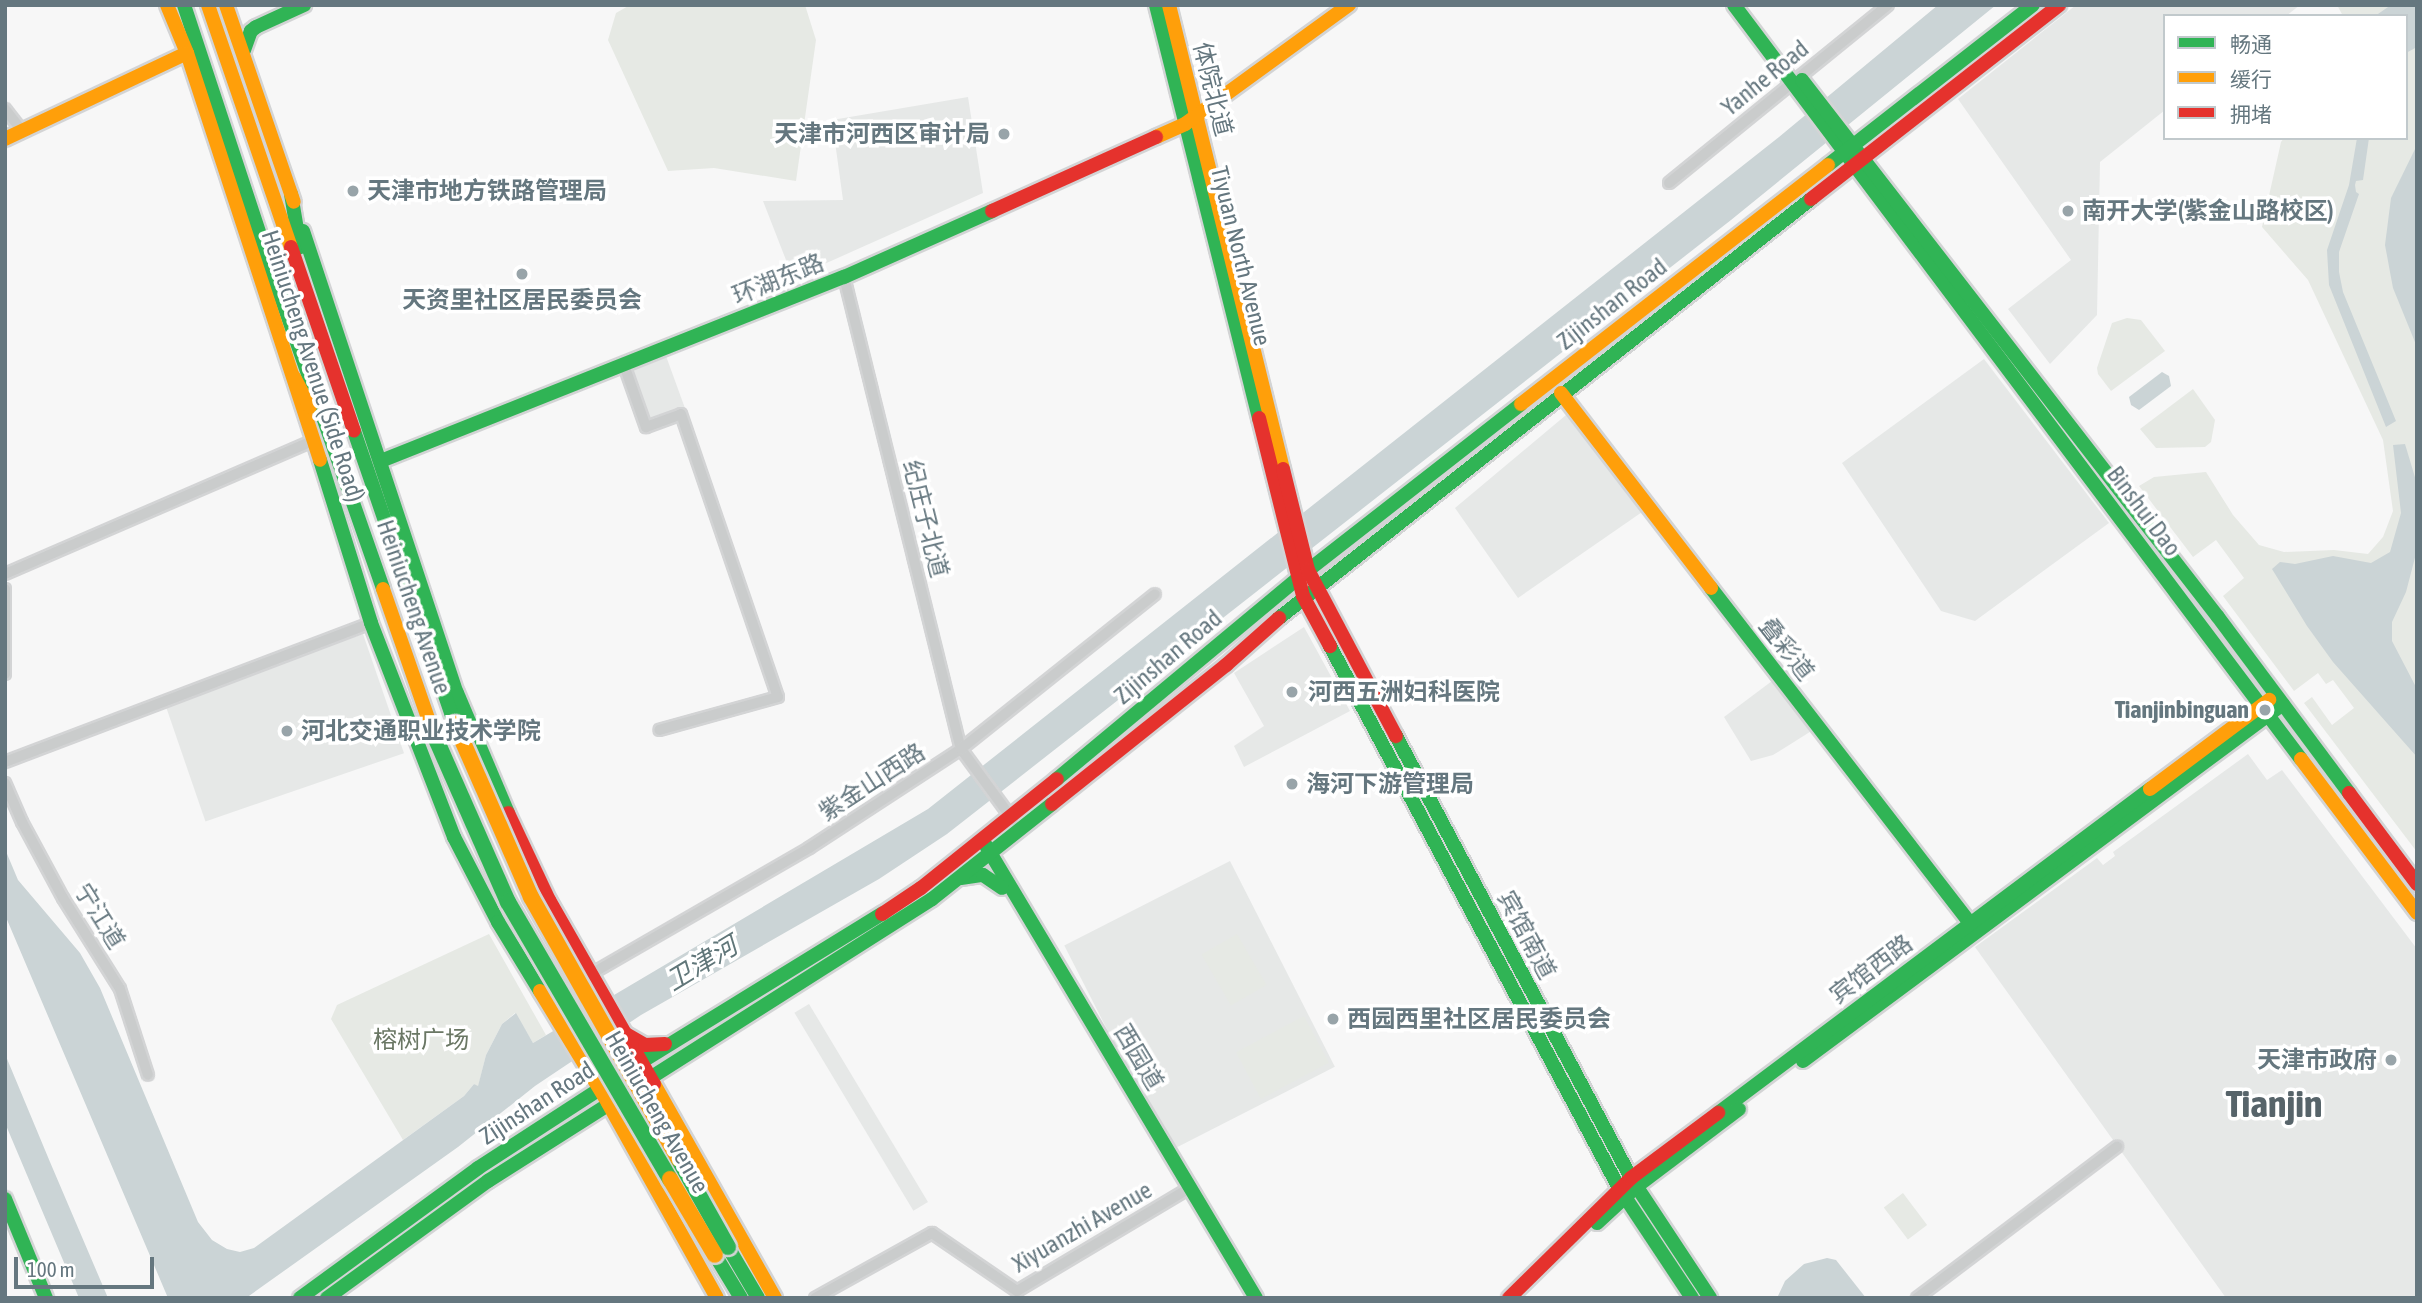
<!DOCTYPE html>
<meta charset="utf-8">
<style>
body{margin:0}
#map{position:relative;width:2422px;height:1303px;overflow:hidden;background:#f7f7f7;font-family:"Asap Condensed","Noto Sans SC",sans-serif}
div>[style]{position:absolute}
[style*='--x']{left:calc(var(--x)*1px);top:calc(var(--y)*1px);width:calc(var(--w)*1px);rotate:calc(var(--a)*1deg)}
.built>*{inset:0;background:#e6e8e7;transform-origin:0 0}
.green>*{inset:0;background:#e6e9e4;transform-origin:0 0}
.water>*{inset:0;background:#cbd4d6}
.roads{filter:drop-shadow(2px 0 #d3d4d5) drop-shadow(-2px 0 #d3d4d5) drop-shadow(0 2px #d3d4d5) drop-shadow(0 -2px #d3d4d5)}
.street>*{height:10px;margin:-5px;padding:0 5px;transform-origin:5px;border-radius:5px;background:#cacccc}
.fast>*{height:14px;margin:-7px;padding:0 7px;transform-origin:7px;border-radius:7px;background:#30b455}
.slow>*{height:14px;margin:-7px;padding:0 7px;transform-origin:7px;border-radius:7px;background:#ff9f0a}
.jam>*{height:14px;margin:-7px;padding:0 7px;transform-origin:7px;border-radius:7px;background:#e5322d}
.bridges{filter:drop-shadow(2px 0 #d3d4d4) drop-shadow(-2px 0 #d3d4d4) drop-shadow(0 2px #d3d4d4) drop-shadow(0 -2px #d3d4d4)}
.fast-bridge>*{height:16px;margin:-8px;padding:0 8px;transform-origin:8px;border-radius:8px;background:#30b455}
.slow-bridge>*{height:16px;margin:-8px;padding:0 8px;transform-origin:8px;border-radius:8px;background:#ff9f0a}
.dots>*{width:19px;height:19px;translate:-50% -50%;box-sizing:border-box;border:4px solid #fff;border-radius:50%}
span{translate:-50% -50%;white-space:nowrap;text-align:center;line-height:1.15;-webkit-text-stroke:7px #fff;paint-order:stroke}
.street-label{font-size:24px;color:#65777f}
.poi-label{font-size:24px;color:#65777f;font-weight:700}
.right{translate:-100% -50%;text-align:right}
.left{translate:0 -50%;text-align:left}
.park-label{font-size:24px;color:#6a7764}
.water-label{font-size:26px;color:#607679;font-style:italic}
.town-label{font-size:38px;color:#57646a;font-weight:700}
.frame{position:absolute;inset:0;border:7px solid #65777f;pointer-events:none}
.legend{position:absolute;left:2163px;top:14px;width:245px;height:126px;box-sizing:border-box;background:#fff;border:2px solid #c1c9cc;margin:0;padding:9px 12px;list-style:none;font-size:21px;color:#65777f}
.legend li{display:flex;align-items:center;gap:14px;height:35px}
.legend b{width:35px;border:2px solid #c1c9cc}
.scale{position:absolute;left:14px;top:1257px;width:140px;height:32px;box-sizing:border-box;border:4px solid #65777f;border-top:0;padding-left:9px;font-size:21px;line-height:24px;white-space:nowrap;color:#65777f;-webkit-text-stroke:5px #fff;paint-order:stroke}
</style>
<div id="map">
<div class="built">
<i style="clip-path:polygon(2076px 5px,2300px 5px,2286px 16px,2165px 16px,2165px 110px,2100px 162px,2097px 315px,2050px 364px,2008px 309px,2071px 260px,1958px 99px)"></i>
<i style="clip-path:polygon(968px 97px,983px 193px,793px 278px,763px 201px,843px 200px,832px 120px)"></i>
<i style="left:666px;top:356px;width:55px;height:40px;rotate:70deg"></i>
<i style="clip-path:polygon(1984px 359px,2109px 523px,1975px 621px,1941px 611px,1842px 463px)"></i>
<i style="clip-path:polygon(1566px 415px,1645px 510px,1518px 598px,1455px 508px)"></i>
<i style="clip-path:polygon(1304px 627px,1350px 711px,1244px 767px,1234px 746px,1264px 726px,1234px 673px)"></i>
<i style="left:363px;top:634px;width:126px;height:210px;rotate:71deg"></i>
<i style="clip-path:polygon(1772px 681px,1813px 730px,1773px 755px,1751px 761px,1724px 717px)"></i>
<i style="clip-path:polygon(2248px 754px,2267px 780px,2282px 770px,2417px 949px,2417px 1298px,2226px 1298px,1975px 947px,2097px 858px,2103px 865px,2115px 856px,2113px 852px)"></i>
<i style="left:1230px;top:861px;width:231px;height:186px;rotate:63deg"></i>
<i style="left:809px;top:1004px;width:231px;height:17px;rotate:59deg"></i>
</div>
<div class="green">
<i style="clip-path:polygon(630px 5px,805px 5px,816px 40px,796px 181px,714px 168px,668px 171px,608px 40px,616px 13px)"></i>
<i style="clip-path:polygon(2337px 5px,2417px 5px,2417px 852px,2304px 703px,2312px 697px,2332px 725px,2354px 708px,2333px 680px,2326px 684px,2318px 673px,2294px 691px,2223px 596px,2244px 578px,2216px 540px,2193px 557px,2139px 486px,2154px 477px,2206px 472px,2233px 515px,2259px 545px,2284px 552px,2334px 550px,2368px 554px,2383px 537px,2393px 511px,2383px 440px,2308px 280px,2262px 227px,2281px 142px,2284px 138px,2406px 138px,2406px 16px,2343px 16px)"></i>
<i style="clip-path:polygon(2127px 318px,2141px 320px,2165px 351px,2111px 391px,2098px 374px,2097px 368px,2112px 323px)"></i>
<i style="clip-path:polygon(2193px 389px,2215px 420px,2211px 442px,2205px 447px,2156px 448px,2140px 429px)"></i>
<i style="clip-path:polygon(489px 934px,546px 1035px,533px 1043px,515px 1013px,502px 1024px,486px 1055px,478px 1087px,474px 1084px,464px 1096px,403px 1140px,331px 1019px,337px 1005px)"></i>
<i style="left:1237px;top:934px;width:59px;height:41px;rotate:60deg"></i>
<i style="left:1304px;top:1016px;width:53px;height:77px;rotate:62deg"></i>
<i style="left:1903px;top:1193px;width:40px;height:24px;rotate:53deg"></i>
</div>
<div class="water">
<i style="clip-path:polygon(1938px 5px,1996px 5px,1731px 220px,947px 834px,879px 879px,641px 1015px,535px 1086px,458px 1147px,246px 1298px,168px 1298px,5px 915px,5px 849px,18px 880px,80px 953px,100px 988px,198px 1222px,212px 1240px,227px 1249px,240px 1252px,254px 1248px,464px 1096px,474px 1084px,478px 1086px,486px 1055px,502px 1024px,516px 1013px,533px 1043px,928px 809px,1779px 137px)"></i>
<i style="clip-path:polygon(2391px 5px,2417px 5px,2417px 47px,2406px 53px,2406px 16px,2375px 16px)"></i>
<i style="clip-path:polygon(2357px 138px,2369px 138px,2363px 180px,2356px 181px,2355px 185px,2356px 192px,2359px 194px,2339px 252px,2339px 272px,2343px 292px,2396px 421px,2386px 427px,2329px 285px,2327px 250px,2349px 185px)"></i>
<i style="clip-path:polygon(2417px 145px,2417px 347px,2393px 288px,2385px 245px,2391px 198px)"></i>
<i style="clip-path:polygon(2162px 372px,2169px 376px,2171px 386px,2139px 410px,2131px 405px,2129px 397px)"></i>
<i style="clip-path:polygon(2405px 444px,2417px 484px,2417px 550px,2406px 592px,2392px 622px,2392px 641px,2417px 689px,2417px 757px,2333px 662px,2307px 626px,2272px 569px,2280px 562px,2295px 564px,2333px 556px,2371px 563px,2390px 552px,2401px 513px,2393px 445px)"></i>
<i style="clip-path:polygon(5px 1054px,50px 1162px,108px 1298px,79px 1298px,5px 1123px)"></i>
<i style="clip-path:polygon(1827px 1258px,1836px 1260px,1866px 1298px,1777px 1298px,1785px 1281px,1804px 1264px)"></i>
</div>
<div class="roads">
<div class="street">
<i style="--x:5;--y:109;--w:28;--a:52"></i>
<i style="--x:1669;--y:183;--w:282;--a:-39.1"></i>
<i style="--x:844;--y:277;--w:486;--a:76.1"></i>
<i style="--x:961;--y:749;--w:88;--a:53.8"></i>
<i style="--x:624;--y:365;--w:66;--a:70.5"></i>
<i style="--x:646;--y:427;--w:37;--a:-20"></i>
<i style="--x:681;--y:414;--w:299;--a:71.1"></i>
<i style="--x:778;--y:697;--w:123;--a:164.5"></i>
<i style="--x:5;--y:574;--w:337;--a:-23.4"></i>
<i style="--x:5;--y:589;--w:85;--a:90"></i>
<i style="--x:5;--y:762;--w:392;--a:-20.8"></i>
<i style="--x:5;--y:783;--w:43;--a:66.4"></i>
<i style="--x:22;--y:822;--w:86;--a:61.7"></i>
<i style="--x:63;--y:898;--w:107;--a:57.9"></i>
<i style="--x:120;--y:989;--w:90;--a:72"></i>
<i style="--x:591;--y:974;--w:252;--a:-30"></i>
<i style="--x:809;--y:848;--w:181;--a:-33.1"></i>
<i style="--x:961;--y:749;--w:248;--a:-38.6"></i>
<i style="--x:815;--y:1298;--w:134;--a:-29.1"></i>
<i style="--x:932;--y:1233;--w:103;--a:34.3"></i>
<i style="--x:1017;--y:1291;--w:201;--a:-30.8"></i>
<i style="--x:1917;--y:1298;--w:251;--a:-37.1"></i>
</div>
<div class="fast">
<i style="--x:184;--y:5;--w:290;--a:71.7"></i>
<i style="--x:275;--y:280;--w:327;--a:70.7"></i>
<i style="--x:1156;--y:5;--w:426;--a:76"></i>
<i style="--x:1734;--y:5;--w:943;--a:53.06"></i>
<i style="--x:244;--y:50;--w:20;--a:-70"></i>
<i style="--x:251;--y:31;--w:6;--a:-39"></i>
<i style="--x:256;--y:27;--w:53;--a:-24.6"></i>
<i style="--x:1802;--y:80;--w:679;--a:52.24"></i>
<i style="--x:2218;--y:617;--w:219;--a:53.3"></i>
<i style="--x:1828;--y:165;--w:260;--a:-38"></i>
<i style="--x:291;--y:194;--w:54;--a:80.4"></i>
<i style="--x:303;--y:231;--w:487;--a:71.6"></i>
<i style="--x:457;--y:693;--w:130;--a:67"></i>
<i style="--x:354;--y:431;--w:310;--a:71"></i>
<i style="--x:320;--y:460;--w:171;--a:72.6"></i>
<i style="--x:371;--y:623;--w:230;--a:68.8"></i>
<i style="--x:454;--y:837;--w:96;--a:62.6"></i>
<i style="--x:498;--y:922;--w:81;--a:58.7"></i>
<i style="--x:381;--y:461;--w:498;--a:-21.7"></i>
<i style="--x:844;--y:277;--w:162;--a:-24"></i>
<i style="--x:1711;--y:588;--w:431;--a:52.3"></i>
<i style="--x:1279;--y:618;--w:677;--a:-38.22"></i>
<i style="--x:1330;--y:646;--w:614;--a:61.93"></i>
<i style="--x:1619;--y:1188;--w:132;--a:56.4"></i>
<i style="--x:1396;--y:736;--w:501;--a:62"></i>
<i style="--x:1631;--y:1178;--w:144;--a:56.6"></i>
<i style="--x:1057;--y:779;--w:312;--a:-39.8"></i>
<i style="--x:1297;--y:579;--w:284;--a:-38"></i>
<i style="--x:985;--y:844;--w:529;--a:59.17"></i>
<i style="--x:961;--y:878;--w:22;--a:-8"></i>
<i style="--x:983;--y:875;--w:23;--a:34"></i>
<i style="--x:1803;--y:1061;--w:598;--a:-36.64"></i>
<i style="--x:1718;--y:1113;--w:540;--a:-36.87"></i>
<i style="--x:5;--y:1199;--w:107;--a:67.5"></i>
<i style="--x:1597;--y:1223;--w:53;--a:-42.7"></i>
<i style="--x:1636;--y:1187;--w:129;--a:-37.1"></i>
<i style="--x:728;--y:1247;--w:59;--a:59.5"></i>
<i style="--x:715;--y:1255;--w:50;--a:58.8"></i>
<i style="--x:300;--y:1298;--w:220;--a:-36.1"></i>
<i style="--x:478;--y:1168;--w:194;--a:-33"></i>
<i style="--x:641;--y:1062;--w:283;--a:-31.6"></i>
<i style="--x:327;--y:1298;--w:199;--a:-36"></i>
<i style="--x:488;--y:1181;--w:526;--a:-32.42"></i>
<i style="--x:932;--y:899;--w:153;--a:-38.4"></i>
</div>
<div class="slow">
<i style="--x:167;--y:5;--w:52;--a:67.4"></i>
<i style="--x:187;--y:53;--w:428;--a:71.9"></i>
<i style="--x:208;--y:5;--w:256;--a:71.1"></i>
<i style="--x:226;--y:5;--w:208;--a:71"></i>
<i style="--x:1169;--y:5;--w:478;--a:76.2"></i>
<i style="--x:1156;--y:137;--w:32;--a:-24"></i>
<i style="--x:1185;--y:124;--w:203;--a:-36"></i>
<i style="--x:5;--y:139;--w:201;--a:-25.3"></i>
<i style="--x:294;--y:377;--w:34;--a:62"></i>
<i style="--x:1561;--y:393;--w:246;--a:52.4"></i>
<i style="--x:1521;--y:404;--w:389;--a:-37.9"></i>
<i style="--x:383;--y:589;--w:149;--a:70.8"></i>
<i style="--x:2301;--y:759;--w:193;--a:53"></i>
<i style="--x:2150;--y:789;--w:149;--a:-36.8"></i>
<i style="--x:540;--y:991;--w:131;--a:58.7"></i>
<i style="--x:608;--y:1103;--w:223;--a:60.8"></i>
<i style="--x:654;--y:1084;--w:246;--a:60.5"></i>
</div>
<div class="jam">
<i style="--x:1811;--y:199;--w:315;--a:-38"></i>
<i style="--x:992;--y:211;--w:180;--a:-24.3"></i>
<i style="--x:291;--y:247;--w:194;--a:71.1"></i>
<i style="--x:1259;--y:418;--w:183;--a:76.1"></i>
<i style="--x:1303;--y:596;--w:57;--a:61.6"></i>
<i style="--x:1283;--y:469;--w:104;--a:76.1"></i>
<i style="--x:1308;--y:570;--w:188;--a:62.1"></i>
<i style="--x:2349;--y:793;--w:114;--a:53.2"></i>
<i style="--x:1052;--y:804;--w:223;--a:-38.6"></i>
<i style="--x:1226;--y:665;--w:71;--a:-41.6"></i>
<i style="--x:508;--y:813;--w:96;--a:64.8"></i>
<i style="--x:549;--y:900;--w:212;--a:60.3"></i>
<i style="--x:882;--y:914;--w:47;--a:-33.7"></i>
<i style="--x:921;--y:888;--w:174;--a:-38.7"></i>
<i style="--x:626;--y:1034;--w:22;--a:30"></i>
<i style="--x:645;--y:1045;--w:20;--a:-3"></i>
<i style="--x:1509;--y:1298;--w:171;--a:-44.5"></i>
<i style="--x:1631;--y:1178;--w:109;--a:-36.8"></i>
</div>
</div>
<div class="bridges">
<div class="fast-bridge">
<i style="--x:432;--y:730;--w:188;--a:66.2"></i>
<i style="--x:508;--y:902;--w:321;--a:59.7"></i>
<i style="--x:678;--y:1158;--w:102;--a:60.7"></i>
</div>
<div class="slow-bridge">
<i style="--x:455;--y:724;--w:189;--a:66.3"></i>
<i style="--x:531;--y:897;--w:300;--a:60.6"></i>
<i style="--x:670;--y:1179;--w:88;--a:59.4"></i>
</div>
</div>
<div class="dots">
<i style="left:1004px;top:134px;background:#98a4a9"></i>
<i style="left:353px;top:191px;background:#98a4a9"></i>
<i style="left:2068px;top:211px;background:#98a4a9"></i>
<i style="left:522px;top:274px;background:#98a4a9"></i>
<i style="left:1292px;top:692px;background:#98a4a9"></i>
<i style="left:2265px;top:710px;background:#98a4a9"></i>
<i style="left:287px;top:731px;background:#98a4a9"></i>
<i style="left:1292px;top:784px;background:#98a4a9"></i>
<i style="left:1333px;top:1019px;background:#98a4a9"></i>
<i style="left:2391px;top:1060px;background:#98a4a9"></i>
</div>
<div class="street-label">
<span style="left:1765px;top:78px;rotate:-39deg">Yanhe Road</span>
<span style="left:1213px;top:89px;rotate:76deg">体院北道</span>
<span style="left:1241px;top:256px;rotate:76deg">Tiyuan North Avenue</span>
<span style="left:778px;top:279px;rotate:-22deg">环湖东路</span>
<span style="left:1612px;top:304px;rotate:-38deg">Zijinshan Road</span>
<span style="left:313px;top:366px;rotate:72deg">Heiniucheng Avenue (Side Road)</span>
<span style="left:2144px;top:511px;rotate:53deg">Binshui Dao</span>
<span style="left:926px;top:519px;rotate:76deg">纪庄子北道</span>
<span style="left:414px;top:607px;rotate:71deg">Heiniucheng Avenue</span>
<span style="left:1787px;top:649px;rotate:52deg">叠彩道</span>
<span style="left:1168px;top:657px;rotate:-40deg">Zijinshan Road</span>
<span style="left:872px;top:782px;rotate:-33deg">紫金山西路</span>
<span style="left:100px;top:916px;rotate:58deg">宁江道</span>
<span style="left:1527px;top:935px;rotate:62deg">宾馆南道</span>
<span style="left:1871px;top:969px;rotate:-37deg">宾馆西路</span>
<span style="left:1139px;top:1057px;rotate:59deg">西园道</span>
<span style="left:537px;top:1103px;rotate:-33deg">Zijinshan Road</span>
<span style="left:657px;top:1112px;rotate:60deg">Heiniucheng Avenue</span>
<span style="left:1082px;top:1227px;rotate:-30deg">Xiyuanzhi Avenue</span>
</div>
<div class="poi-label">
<span class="right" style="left:990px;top:134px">天津市河西区审计局</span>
<span class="left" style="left:367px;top:191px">天津市地方铁路管理局</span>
<span class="left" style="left:2082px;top:211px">南开大学(紫金山路校区)</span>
<span style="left:522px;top:300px">天资里社区居民委员会</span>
<span class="left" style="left:1308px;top:692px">河西五洲妇科医院</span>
<span class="right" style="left:2249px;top:710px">Tianjinbinguan</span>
<span class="left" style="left:301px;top:731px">河北交通职业技术学院</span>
<span class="left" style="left:1306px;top:784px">海河下游管理局</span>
<span class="left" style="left:1347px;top:1019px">西园西里社区居民委员会</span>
<span class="right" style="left:2377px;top:1060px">天津市政府</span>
</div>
<div class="park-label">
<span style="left:421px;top:1040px">榕树广场</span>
</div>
<div class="water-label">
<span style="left:702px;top:964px;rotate:-31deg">卫津河</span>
</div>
<div class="town-label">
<span style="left:2274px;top:1104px">Tianjin</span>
</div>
<div class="frame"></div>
<ul class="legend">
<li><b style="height:9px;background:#30b455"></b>畅通</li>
<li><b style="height:9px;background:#ff9f0a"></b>缓行</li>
<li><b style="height:9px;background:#e5322d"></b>拥堵</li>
</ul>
<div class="scale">100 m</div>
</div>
